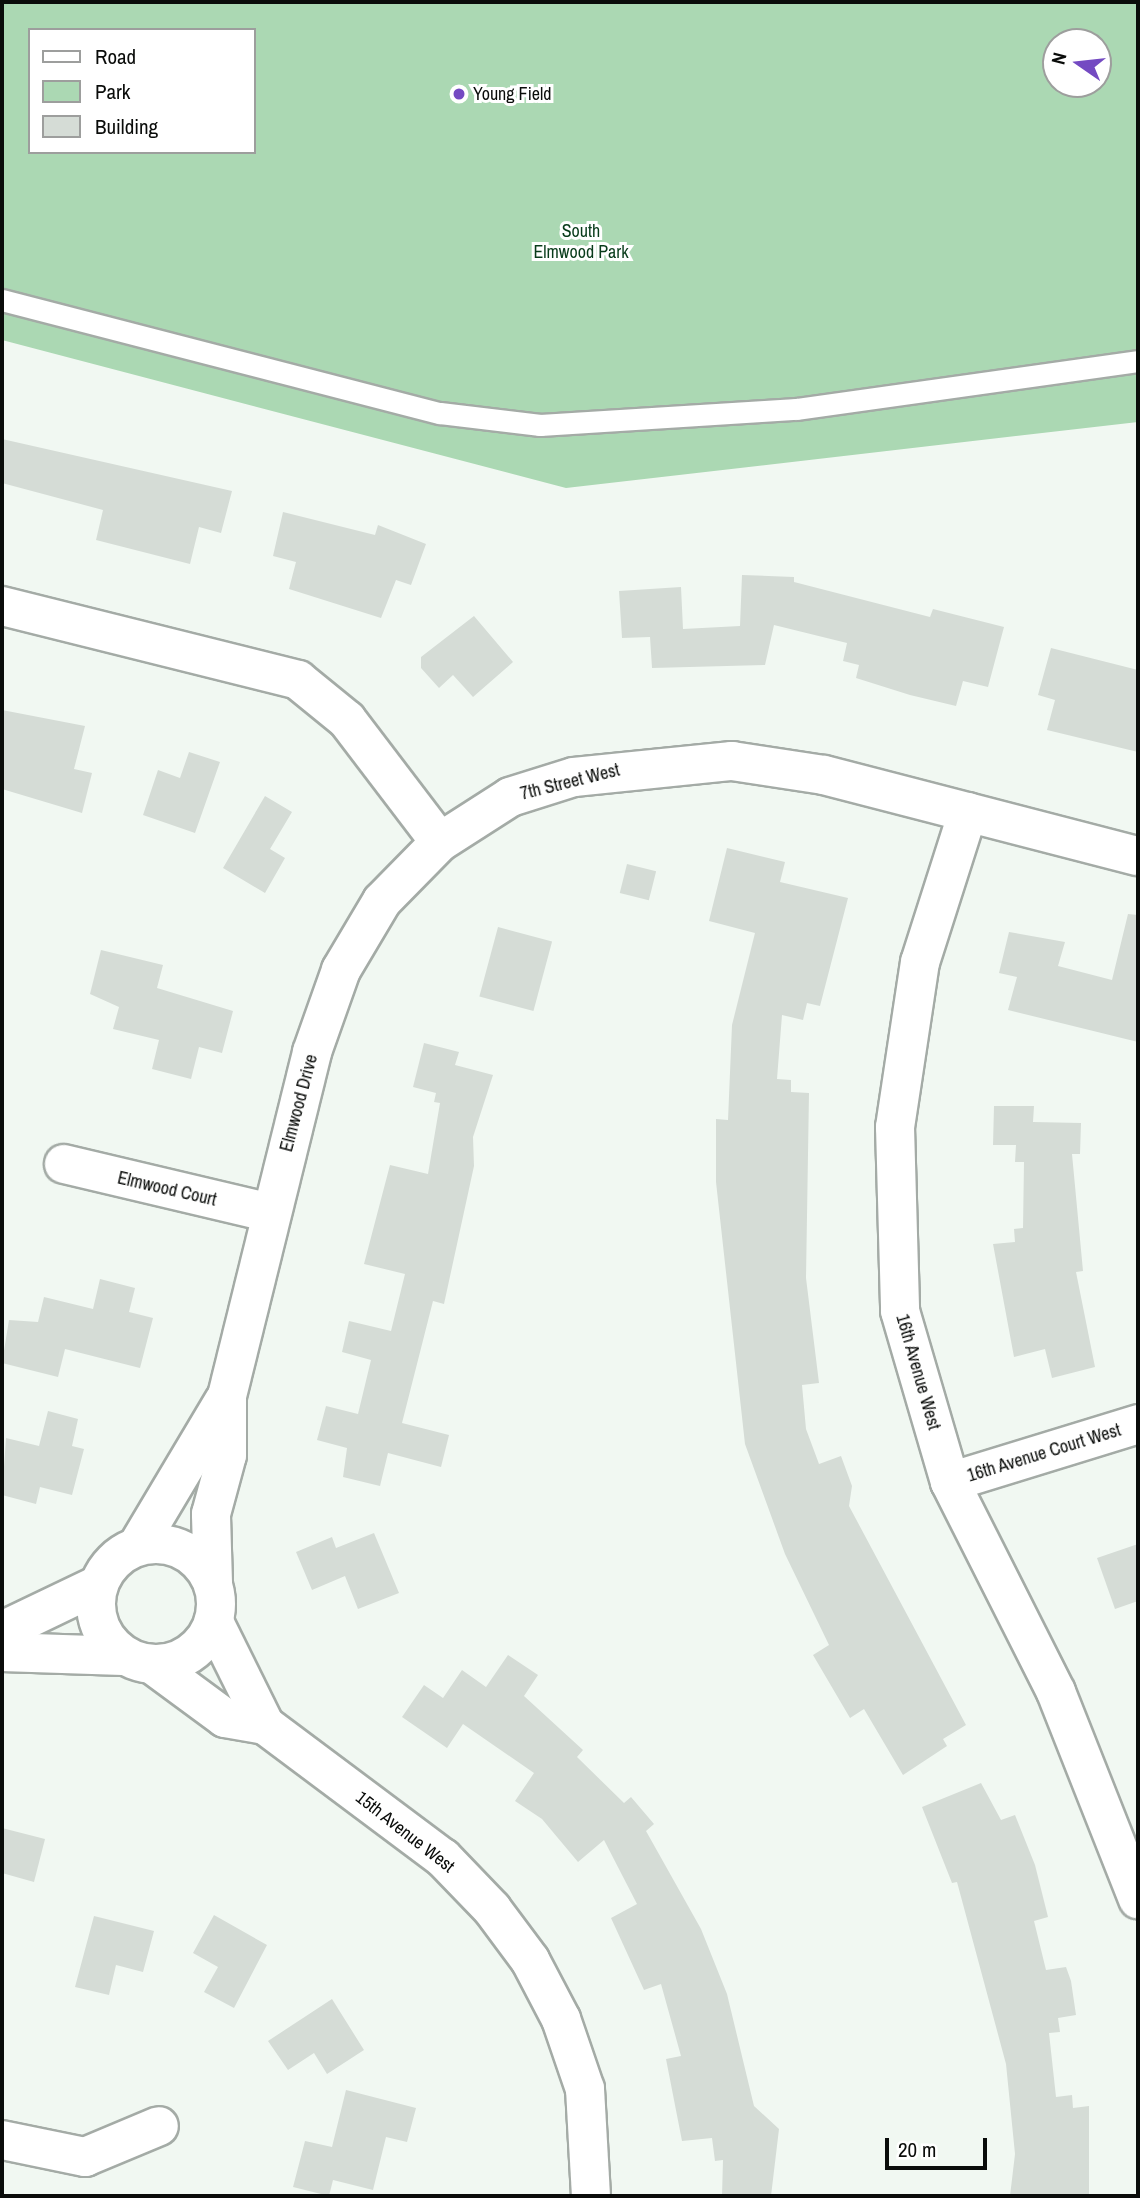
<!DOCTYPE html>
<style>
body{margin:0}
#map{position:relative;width:1140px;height:2198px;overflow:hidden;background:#f1f8f2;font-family:"Archivo Narrow",sans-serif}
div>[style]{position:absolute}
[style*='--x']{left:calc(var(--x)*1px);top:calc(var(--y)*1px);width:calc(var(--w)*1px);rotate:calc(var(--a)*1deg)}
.green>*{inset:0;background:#abd8b3}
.building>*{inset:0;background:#d5dcd6;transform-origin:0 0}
.roads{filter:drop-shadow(2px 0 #a4aba6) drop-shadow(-2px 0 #a4aba6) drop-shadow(0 2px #a4aba6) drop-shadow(0 -2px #a4aba6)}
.service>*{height:21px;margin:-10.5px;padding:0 10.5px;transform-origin:10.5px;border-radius:10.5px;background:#fff}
.minor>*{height:38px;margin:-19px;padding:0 19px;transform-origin:19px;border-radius:19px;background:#fff}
.minor>.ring{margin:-19px;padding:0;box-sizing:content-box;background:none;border:38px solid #fff;border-radius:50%}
.dots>*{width:19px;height:19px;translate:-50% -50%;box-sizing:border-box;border:4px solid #fff;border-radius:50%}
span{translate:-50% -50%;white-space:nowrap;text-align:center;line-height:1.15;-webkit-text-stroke:6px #fff;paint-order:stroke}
.poi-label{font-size:18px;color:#0a0c0a}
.left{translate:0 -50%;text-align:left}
.park-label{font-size:18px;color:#093c1b}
.street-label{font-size:18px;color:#0a0c0a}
.frame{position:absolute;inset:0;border:4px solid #0a0c0a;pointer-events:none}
.legend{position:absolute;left:28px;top:28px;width:228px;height:126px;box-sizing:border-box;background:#fff;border:2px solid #9d9e9d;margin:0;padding:9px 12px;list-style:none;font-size:21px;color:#0a0c0a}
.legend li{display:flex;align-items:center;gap:14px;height:35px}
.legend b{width:35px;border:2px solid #9d9e9d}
.north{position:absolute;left:1042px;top:28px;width:70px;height:70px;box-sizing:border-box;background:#fff;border:2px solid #9d9e9d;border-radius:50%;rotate:284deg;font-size:19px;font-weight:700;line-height:28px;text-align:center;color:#0a0c0a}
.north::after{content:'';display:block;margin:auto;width:24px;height:32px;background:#744ac2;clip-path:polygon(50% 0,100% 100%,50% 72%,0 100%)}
.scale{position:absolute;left:885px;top:2138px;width:102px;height:32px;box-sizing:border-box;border:4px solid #0a0c0a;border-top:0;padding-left:9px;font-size:21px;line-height:24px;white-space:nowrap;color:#0a0c0a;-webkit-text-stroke:5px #fff;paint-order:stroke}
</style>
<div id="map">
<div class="green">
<i style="clip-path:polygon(evenodd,2px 2px,1138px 2px,1138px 422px,566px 488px,2px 340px,2px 2px,30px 30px,254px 30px,254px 152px,30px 152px,30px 30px,2px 2px,1056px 42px,1098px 42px,1098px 84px,1056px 84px,1056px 42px)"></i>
</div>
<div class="building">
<i style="clip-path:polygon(2px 439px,232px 491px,221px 533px,199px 527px,190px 564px,96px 540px,103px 510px,2px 483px)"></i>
<i style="clip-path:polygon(283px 512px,375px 535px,378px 525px,426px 544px,411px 585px,396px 580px,381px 618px,289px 589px,296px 562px,273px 556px)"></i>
<i style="clip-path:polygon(742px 575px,794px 577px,794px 582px,930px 617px,933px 609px,1004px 627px,988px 687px,963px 681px,956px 706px,910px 695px,856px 678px,859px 665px,843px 661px,847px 643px,774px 625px,765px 665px,652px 668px,650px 637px,622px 638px,619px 591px,681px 587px,683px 629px,740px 626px)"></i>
<i style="clip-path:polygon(474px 616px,513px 662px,473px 697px,453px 675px,439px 688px,421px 668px,421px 657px)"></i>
<i style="clip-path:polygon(1051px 648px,1138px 670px,1138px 752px,1047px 730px,1055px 700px,1038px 695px)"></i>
<i style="clip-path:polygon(2px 710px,85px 726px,74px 769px,92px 773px,82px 813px,2px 789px)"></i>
<i style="clip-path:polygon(189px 752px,220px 762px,195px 833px,143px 815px,158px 770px,180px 778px)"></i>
<i style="clip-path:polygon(265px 796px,292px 812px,270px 849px,285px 858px,265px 893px,223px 868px)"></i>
<i style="clip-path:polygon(727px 848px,785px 862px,780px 882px,848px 898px,820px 1006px,807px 1003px,803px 1020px,782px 1015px,777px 1079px,791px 1080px,791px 1092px,809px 1093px,806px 1278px,819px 1383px,802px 1385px,806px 1429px,819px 1464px,841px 1456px,852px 1486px,849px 1506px,966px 1725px,943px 1739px,947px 1746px,903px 1775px,864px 1709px,850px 1718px,813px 1655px,829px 1645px,785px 1554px,745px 1444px,716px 1182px,716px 1119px,728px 1120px,732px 1025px,755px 933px,709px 921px)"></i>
<i style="left:627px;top:864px;width:30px;height:30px;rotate:14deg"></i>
<i style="clip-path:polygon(1128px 914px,1138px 915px,1138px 1042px,1008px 1010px,1017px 977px,999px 973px,1009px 932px,1065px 942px,1058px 966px,1112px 980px)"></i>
<i style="left:498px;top:927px;width:56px;height:72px;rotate:15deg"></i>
<i style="clip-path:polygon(101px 950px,163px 965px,157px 988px,233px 1011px,222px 1053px,199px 1047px,191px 1079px,152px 1069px,159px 1040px,113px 1029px,119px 1007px,90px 994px)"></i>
<i style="clip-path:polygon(424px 1043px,459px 1052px,455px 1065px,493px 1075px,473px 1137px,474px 1166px,444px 1304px,433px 1301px,402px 1423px,449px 1435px,441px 1467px,388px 1453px,380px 1486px,343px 1477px,347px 1448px,317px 1440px,326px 1406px,358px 1414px,371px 1360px,342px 1352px,349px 1321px,391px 1331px,405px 1274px,364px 1264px,390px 1165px,428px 1174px,440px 1103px,434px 1102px,436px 1093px,413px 1087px)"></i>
<i style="clip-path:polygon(994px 1106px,1034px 1106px,1033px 1122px,1081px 1123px,1080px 1154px,1072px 1154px,1083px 1271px,1076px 1272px,1095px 1367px,1052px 1378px,1045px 1349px,1014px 1357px,993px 1244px,1015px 1242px,1014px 1229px,1023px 1228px,1024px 1162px,1015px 1162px,1016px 1145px,993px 1145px)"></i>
<i style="clip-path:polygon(100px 1279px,135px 1288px,129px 1312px,153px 1318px,140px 1368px,65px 1349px,58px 1377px,2px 1363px,9px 1320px,38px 1322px,44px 1297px,93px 1309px)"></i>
<i style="clip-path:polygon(48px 1411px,78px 1419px,72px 1446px,84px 1449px,72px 1495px,40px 1487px,36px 1504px,2px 1495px,6px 1438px,39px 1446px)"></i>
<i style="clip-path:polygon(374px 1533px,399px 1593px,358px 1609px,345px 1576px,312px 1590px,296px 1552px,332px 1537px,336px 1548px)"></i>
<i style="clip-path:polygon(1138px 1544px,1138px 1601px,1115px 1609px,1097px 1558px)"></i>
<i style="clip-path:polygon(508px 1655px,538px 1675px,524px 1696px,583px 1750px,577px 1757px,624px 1803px,631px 1797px,654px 1824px,646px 1831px,701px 1929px,727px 1994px,754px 2106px,779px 2129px,771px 2196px,722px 2196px,723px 2160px,715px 2161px,712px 2138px,682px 2141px,666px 2059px,681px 2056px,661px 1984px,644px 1990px,611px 1918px,637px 1904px,604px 1840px,578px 1862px,542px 1819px,515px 1801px,534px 1773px,463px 1724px,447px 1748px,402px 1717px,424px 1685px,443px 1698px,462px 1670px,486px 1687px)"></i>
<i style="clip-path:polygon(981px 1783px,1001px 1820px,1015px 1815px,1035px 1865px,1048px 1917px,1034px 1921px,1046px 1970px,1066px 1967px,1071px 1981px,1076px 2015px,1058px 2018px,1060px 2032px,1049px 2033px,1056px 2097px,1072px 2095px,1073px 2108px,1089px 2106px,1089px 2196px,1010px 2196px,1015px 2154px,1006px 2064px,957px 1882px,952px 1883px,922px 1807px)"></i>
<i style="clip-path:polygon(2px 1828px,45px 1839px,34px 1882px,2px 1873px)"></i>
<i style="clip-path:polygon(214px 1915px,267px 1945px,234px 2008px,204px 1992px,218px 1967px,193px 1953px)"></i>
<i style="clip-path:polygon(94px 1916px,154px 1931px,143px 1972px,116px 1965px,109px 1995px,75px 1987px)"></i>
<i style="clip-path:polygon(332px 1999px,364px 2050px,327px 2074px,314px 2053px,288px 2070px,268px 2041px)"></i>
<i style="clip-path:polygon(346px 2090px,416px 2108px,407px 2142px,386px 2137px,373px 2190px,333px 2180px,329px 2196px,293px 2187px,305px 2141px,332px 2147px)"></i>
</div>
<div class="roads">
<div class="service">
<i style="--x:2;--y:300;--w:452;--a:14.5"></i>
<i style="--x:440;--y:413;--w:101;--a:6.8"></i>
<i style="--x:540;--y:425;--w:257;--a:-3.6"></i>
<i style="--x:797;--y:409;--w:344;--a:-8"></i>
</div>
<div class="minor">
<i style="--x:2;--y:606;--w:305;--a:14"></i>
<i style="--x:298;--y:680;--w:63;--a:39.2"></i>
<i style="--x:347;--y:720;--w:153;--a:52.7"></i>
<i style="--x:968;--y:812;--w:157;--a:107.7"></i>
<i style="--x:920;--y:962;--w:167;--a:98.6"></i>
<i style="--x:895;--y:1127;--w:184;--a:88.4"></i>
<i style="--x:900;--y:1311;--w:178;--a:73.7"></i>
<i style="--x:950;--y:1482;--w:235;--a:63.2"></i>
<i style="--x:1056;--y:1692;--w:223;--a:68.4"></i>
<i style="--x:64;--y:1164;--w:213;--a:13.3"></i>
<i style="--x:950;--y:1482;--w:197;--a:-17.1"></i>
<i class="ring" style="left:96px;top:1544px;width:82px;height:82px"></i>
<i style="--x:138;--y:1545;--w:168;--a:-59.2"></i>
<i style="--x:213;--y:1583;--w:69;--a:-91.7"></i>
<i style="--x:211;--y:1514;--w:61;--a:-74.8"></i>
<i style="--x:227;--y:1455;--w:59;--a:-90"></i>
<i style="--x:227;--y:1396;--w:354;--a:-76.1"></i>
<i style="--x:312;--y:1052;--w:87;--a:-70.5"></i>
<i style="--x:341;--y:970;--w:80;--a:-59.3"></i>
<i style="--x:382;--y:901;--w:83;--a:-45.5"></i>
<i style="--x:440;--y:842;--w:83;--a:-32.7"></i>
<i style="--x:510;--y:797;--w:67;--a:-17.4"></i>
<i style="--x:574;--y:777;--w:159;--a:-5.8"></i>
<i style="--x:732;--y:761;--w:93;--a:8.7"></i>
<i style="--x:824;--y:775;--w:324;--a:14.5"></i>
<i style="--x:214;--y:1622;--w:115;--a:63.7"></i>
<i style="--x:2;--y:1631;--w:106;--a:-25.6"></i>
<i style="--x:2;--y:1652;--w:121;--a:1.9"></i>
<i style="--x:153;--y:1665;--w:89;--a:36.4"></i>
<i style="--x:225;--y:1718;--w:41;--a:9.9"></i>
<i style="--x:265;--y:1725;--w:222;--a:36.8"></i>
<i style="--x:443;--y:1858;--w:71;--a:46.1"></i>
<i style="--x:492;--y:1909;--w:64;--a:53.3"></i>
<i style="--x:530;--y:1960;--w:67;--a:62.3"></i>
<i style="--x:561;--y:2019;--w:74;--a:71.1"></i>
<i style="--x:585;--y:2089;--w:107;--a:86.8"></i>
<i style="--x:2;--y:2140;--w:85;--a:11.6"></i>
<i style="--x:85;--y:2157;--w:80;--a:-22.7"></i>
</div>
</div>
<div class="dots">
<i style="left:459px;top:94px;background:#744ac2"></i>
</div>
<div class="poi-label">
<span class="left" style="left:473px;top:94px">Young Field</span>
</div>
<div class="park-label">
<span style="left:581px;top:242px">South<br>Elmwood Park</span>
</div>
<div class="street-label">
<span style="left:570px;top:782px;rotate:-14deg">7th Street West</span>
<span style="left:299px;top:1103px;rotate:-75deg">Elmwood Drive</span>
<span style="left:167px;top:1189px;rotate:13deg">Elmwood Court</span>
<span style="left:918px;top:1372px;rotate:74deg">16th Avenue West</span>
<span style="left:1044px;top:1453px;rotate:-17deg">16th Avenue Court West</span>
<span style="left:405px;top:1832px;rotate:38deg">15th Avenue West</span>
</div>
<div class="frame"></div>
<ul class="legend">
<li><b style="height:9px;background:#fff"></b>Road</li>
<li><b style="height:19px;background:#abd8b3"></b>Park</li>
<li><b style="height:19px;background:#d5dcd6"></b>Building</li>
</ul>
<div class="north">N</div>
<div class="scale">20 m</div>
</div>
